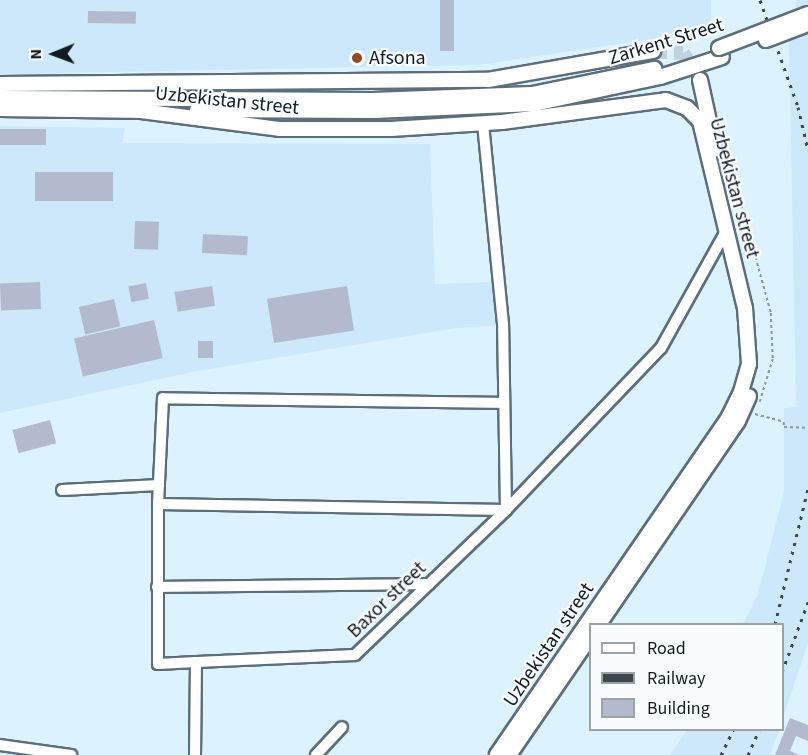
<!DOCTYPE html>
<style>
body{margin:0}
#map{position:relative;width:808px;height:755px;overflow:hidden;background:#ddf2ff;font-family:"Source Sans 3",sans-serif}
div>[style]{position:absolute}
[style*='--x']{left:calc(var(--x)*1px);top:calc(var(--y)*1px);width:calc(var(--w)*1px);rotate:calc(var(--a)*1deg)}
.built>*{inset:0;background:#cce8fa}
.building>*{inset:0;background:#b3bacd;transform-origin:0 0}
.major-tunnel>*{height:14px;margin-top:-7px;transform-origin:0;background:repeating-linear-gradient(90deg,#bfd2de 0 14px,transparent 0 21px)}
.path>*{height:1.5px;margin-top:-0.75px;transform-origin:0;background:repeating-linear-gradient(90deg,#8796a0 0 3px,transparent 0 6px)}
.roads{filter:drop-shadow(2px 0 #5c6e7a) drop-shadow(-2px 0 #5c6e7a) drop-shadow(0 2px #5c6e7a) drop-shadow(0 -2px #5c6e7a)}
.minor>*{height:10px;margin:-5px;padding:0 5px;transform-origin:5px;border-radius:5px;background:#fff}
.major>*{height:14px;margin:-7px;padding:0 7px;transform-origin:7px;border-radius:7px;background:#fff}
.rail>*{height:3px;margin-top:-1.5px;transform-origin:0;background:repeating-linear-gradient(90deg,#3c464c 0 3px,transparent 0 9px)}
.bridges{filter:drop-shadow(2px 0 #5c6e7a) drop-shadow(-2px 0 #5c6e7a) drop-shadow(0 2px #5c6e7a) drop-shadow(0 -2px #5c6e7a)}
.major-bridge>*{height:14px;margin:-7px;padding:0 7px;transform-origin:7px;border-radius:7px;background:#fff}
.dots>*{width:16px;height:16px;translate:-50% -50%;box-sizing:border-box;border:3px solid #f8fcff;border-radius:50%}
span{translate:-50% -50%;white-space:nowrap;text-align:center;line-height:1.15;-webkit-text-stroke:4.5px #f8fcff;paint-order:stroke}
.street-label{font-size:20px;color:#141b20}
.poi-label{font-size:20px;color:#141b20}
.left{translate:0 -50%;text-align:left}
.legend{position:absolute;left:589px;top:623px;width:195px;height:108px;box-sizing:border-box;background:#f8fcff;border:2px solid #9da2a6;margin:0;padding:8px 10px;list-style:none;font-size:18px;color:#141b20}
.legend li{display:flex;align-items:center;gap:12px;height:30px}
.legend b{width:30px;border:2px solid #9da2a6}
.north{position:absolute;left:24px;top:24px;width:60px;height:60px;-webkit-text-stroke:4px #f8fcff;paint-order:stroke;rotate:269deg;font-size:16px;font-weight:700;line-height:24px;text-align:center;color:#141b20}
.north::after{content:'';display:block;margin:auto;width:21px;height:27px;background:#141b20;clip-path:polygon(50% 0,100% 100%,50% 72%,0 100%)}
</style>
<div id="map">
<div class="built">
<i style="clip-path:polygon(0 0,711px 0,711px 30px,478px 65px,0 74px)"></i>
<i style="clip-path:polygon(796px 0,808px 0,808px 643px,783px 718px,782px 624px,743px 624px,758px 594px,784px 492px,784px 408px,796px 407px,789px 34px,795px 32px)"></i>
<i style="clip-path:polygon(0 126px,125px 128px,122px 143px,430px 144px,435px 284px,493px 282px,495px 326px,456px 328px,197px 371px,0 413px)"></i>
<i style="clip-path:polygon(687px 730px,779px 730px,770px 755px,670px 755px)"></i>
</div>
<div class="building">
<i style="left:440px;top:0;width:14px;height:51px"></i>
<i style="left:88px;top:11px;width:48px;height:12px;rotate:1deg"></i>
<i style="left:46px;top:129px;width:16px;height:46px;rotate:90deg"></i>
<i style="left:113px;top:172px;width:29px;height:78px;rotate:90deg"></i>
<i style="left:135px;top:221px;width:24px;height:28px;rotate:2deg"></i>
<i style="left:203px;top:234px;width:45px;height:19px;rotate:3deg"></i>
<i style="left:40px;top:282px;width:27px;height:40px;rotate:88deg"></i>
<i style="left:146px;top:283px;width:16px;height:18px;rotate:79deg"></i>
<i style="left:212px;top:286px;width:20px;height:38px;rotate:81deg"></i>
<i style="left:347px;top:286px;width:45px;height:81px;rotate:81deg"></i>
<i style="left:114px;top:299px;width:28px;height:36px;rotate:77deg"></i>
<i style="left:154px;top:320px;width:39px;height:82px;rotate:77deg"></i>
<i style="left:198px;top:341px;width:15px;height:17px"></i>
<i style="left:50px;top:420px;width:24px;height:39px;rotate:75deg"></i>
<i style="clip-path:polygon(790px 718px,808px 725px,808px 741px,796px 736px,790px 751px,799px 755px,775px 755px)"></i>
</div>
<div class="major-tunnel">
<i style="--x:653;--y:51;--w:30;--a:4"></i>
<i style="--x:683;--y:53;--w:27;--a:56"></i>
</div>
<div class="path">
<i style="--x:727;--y:181;--w:8;--a:7"></i>
<i style="--x:735;--y:182;--w:136;--a:74.6"></i>
<i style="--x:771;--y:313;--w:46;--a:87.5"></i>
<i style="--x:773;--y:359;--w:45;--a:106.8"></i>
<i style="--x:755;--y:414;--w:30;--a:15"></i>
<i style="--x:784;--y:422;--w:5;--a:90"></i>
<i style="--x:784;--y:427;--w:24;--a:2"></i>
</div>
<div class="roads">
<div class="minor">
<i style="--x:504;--y:403;--w:341;--a:-179.2"></i>
<i style="--x:163;--y:398;--w:106;--a:92.7"></i>
<i style="--x:158;--y:504;--w:348;--a:1"></i>
<i style="--x:506;--y:510;--w:224;--a:-46.3"></i>
<i style="--x:661;--y:348;--w:134;--a:-60.9"></i>
<i style="--x:62;--y:490;--w:97;--a:-3"></i>
<i style="--x:158;--y:504;--w:160;--a:90"></i>
<i style="--x:158;--y:664;--w:38;--a:-3"></i>
<i style="--x:196;--y:662;--w:93;--a:90.6"></i>
<i style="--x:157;--y:587;--w:272;--a:-0.6"></i>
<i style="--x:196;--y:662;--w:159;--a:-2.5"></i>
<i style="--x:355;--y:655;--w:209;--a:-43.8"></i>
<i style="--x:506;--y:510;--w:186;--a:-90.9"></i>
<i style="--x:503;--y:324;--w:202;--a:-95.7"></i>
<i style="--x:0;--y:745;--w:72;--a:8"></i>
<i style="--x:316;--y:755;--w:38;--a:-47"></i>
</div>
<div class="major">
<i style="--x:700;--y:80;--w:71;--a:77.7"></i>
<i style="--x:0;--y:84;--w:488;--a:-0.5"></i>
<i style="--x:488;--y:80;--w:168;--a:-10"></i>
<i style="--x:0;--y:98;--w:373;--a:0.3"></i>
<i style="--x:373;--y:100;--w:159;--a:-2.2"></i>
<i style="--x:532;--y:94;--w:125;--a:-11.6"></i>
<i style="--x:0;--y:109;--w:148;--a:0.8"></i>
<i style="--x:197;--y:110;--w:177;--a:0.3"></i>
<i style="--x:374;--y:111;--w:160;--a:-2.5"></i>
<i style="--x:534;--y:104;--w:129;--a:-12.1"></i>
<i style="--x:660;--y:77;--w:65;--a:-17.9"></i>
<i style="--x:141;--y:111;--w:139;--a:7.4"></i>
<i style="--x:279;--y:129;--w:112;--a:0"></i>
<i style="--x:391;--y:129;--w:111;--a:-3.6"></i>
<i style="--x:502;--y:122;--w:165;--a:-7.6"></i>
<i style="--x:666;--y:100;--w:22;--a:21"></i>
<i style="--x:687;--y:108;--w:18;--a:45"></i>
<i style="--x:700;--y:121;--w:192;--a:76.5"></i>
<i style="--x:745;--y:308;--w:56;--a:85.9"></i>
<i style="--x:749;--y:364;--w:29;--a:106"></i>
<i style="--x:741;--y:392;--w:28;--a:116"></i>
<i style="--x:729;--y:417;--w:410;--a:124.5"></i>
<i style="--x:599;--y:624;--w:246;--a:-55.6"></i>
<i style="--x:738;--y:421;--w:27;--a:-66"></i>
<i style="--x:509;--y:755;--w:143;--a:-55.5"></i>
</div>
</div>
<div class="rail">
<i style="--x:760;--y:0;--w:114;--a:70.4"></i>
<i style="--x:798;--y:107;--w:44;--a:76.9"></i>
<i style="--x:775;--y:624;--w:139;--a:-76.3"></i>
<i style="--x:782;--y:672;--w:75;--a:-69.6"></i>
<i style="--x:721;--y:755;--w:28;--a:-64"></i>
<i style="--x:748;--y:755;--w:27;--a:-66"></i>
</div>
<div class="bridges">
<div class="major-bridge">
<i style="--x:766;--y:40;--w:45;--a:-20.9"></i>
<i style="--x:719;--y:48;--w:95;--a:-20.9"></i>
</div>
</div>
<div class="dots">
<i style="left:357px;top:58px;background:#914926"></i>
</div>
<div class="street-label">
<span style="left:666px;top:42px;rotate:-17deg">Zarkent Street</span>
<span style="left:227px;top:101px;rotate:6deg">Uzbekistan street</span>
<span style="left:734px;top:188px;rotate:75deg">Uzbekistan street</span>
<span style="left:387px;top:600px;rotate:-44deg">Baxor street</span>
<span style="left:549px;top:645px;rotate:-56deg">Uzbekistan street</span>
</div>
<div class="poi-label">
<span class="left" style="left:369px;top:58px">Afsona</span>
</div>
<ul class="legend">
<li><b style="height:8px;background:#fff"></b>Road</li>
<li><b style="height:8px;background:#3c464c"></b>Railway</li>
<li><b style="height:16px;background:#b3bacd"></b>Building</li>
</ul>
<div class="north">N</div>
</div>
